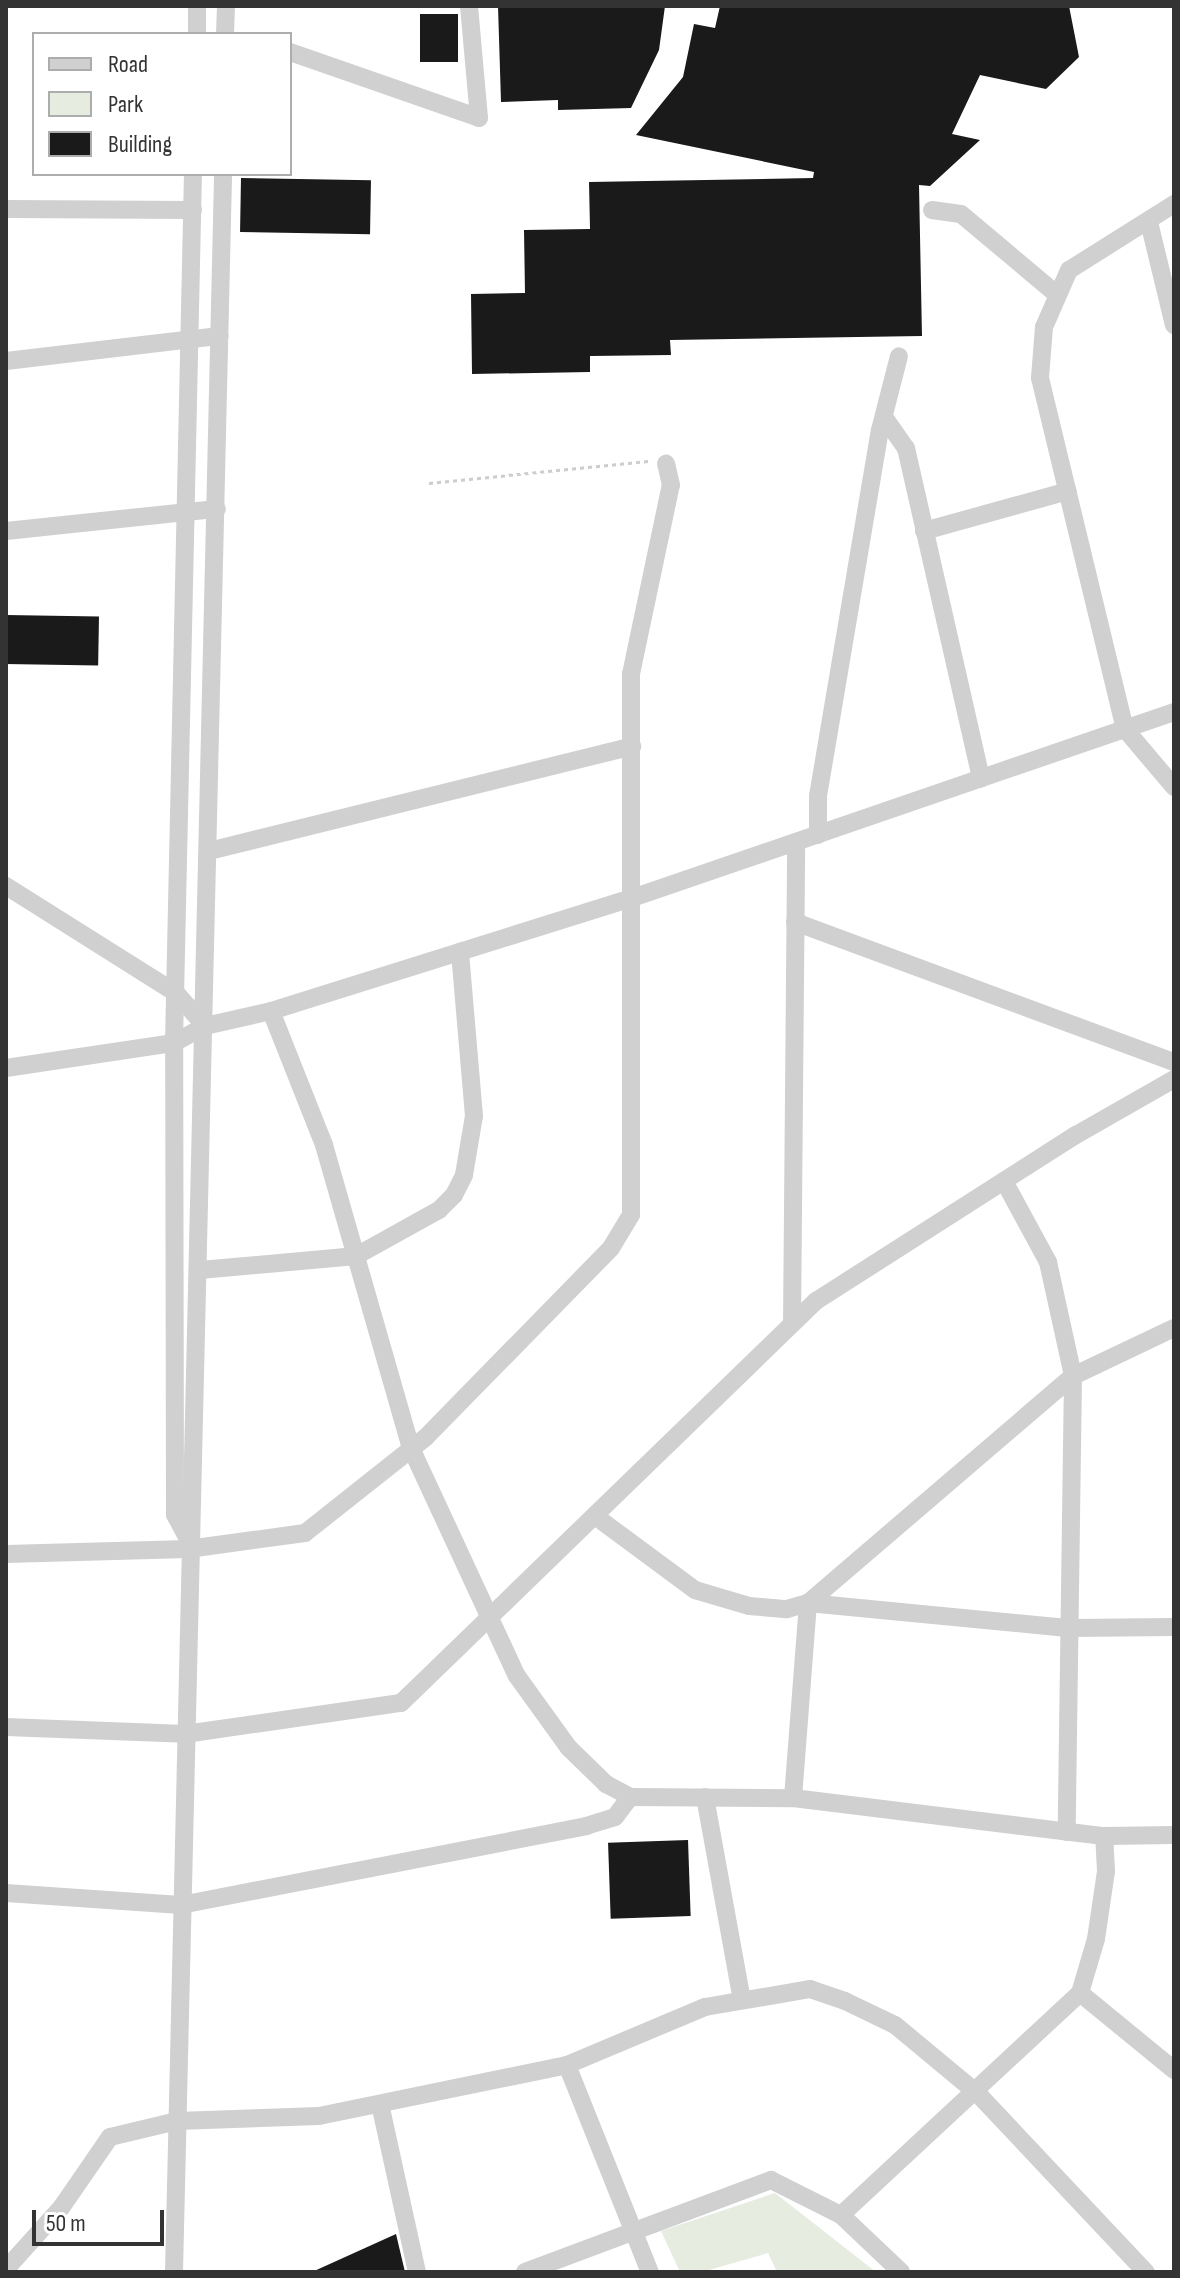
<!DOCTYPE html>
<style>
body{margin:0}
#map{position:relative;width:1180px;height:2278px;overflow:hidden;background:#fff;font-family:"Sofia Sans Condensed",sans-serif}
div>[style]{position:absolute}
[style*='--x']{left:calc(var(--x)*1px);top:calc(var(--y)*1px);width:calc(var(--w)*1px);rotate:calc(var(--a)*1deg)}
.green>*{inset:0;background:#e6ecdf}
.building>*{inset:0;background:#1a1a1a;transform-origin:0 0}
.path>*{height:3px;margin-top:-1.5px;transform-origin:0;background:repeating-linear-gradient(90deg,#cdcdcd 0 4px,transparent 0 8px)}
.minor>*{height:18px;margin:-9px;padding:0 9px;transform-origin:9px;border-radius:9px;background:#d0d0d0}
span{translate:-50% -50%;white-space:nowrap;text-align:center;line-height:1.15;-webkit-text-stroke:8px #fff;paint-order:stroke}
.frame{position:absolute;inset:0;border:8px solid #333;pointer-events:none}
.legend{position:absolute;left:32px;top:32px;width:260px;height:144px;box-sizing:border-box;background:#fff;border:2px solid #adadad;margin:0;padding:10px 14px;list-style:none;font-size:24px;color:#333}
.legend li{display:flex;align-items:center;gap:16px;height:40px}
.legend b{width:40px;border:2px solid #adadad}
.scale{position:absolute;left:32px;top:2210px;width:132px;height:36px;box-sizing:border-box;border:4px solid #333;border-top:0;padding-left:10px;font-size:24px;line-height:28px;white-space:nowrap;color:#333;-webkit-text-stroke:6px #fff;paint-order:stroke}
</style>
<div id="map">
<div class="green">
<i style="clip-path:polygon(775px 2193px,876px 2272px,777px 2272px,768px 2253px,702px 2272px,680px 2272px,661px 2231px)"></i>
</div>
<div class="building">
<i style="clip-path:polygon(498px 6px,665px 6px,659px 50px,631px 108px,558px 110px,558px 100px,501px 102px)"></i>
<i style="clip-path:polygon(720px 6px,1069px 6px,1079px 57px,1046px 89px,980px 75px,952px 134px,980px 140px,930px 186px,919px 185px,922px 336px,670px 340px,671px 355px,590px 356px,590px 372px,472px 374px,471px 294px,525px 293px,524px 230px,590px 229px,589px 182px,813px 178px,814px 172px,636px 135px,683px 77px,694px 24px,715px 28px)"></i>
<i style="left:420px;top:14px;width:38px;height:48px"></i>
<i style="left:241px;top:178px;width:130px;height:54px;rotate:1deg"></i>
<i style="left:6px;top:615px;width:93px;height:49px;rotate:1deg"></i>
<i style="left:688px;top:1840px;width:76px;height:80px;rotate:88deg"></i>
<i style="clip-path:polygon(396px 2234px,405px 2272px,312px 2272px)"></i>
</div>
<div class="path">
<i style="--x:429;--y:483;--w:223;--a:-5.7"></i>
</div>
<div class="minor">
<i style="--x:197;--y:34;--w:28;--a:-90"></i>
<i style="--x:225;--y:34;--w:28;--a:-88"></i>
<i style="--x:290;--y:52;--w:200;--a:19.2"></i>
<i style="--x:479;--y:118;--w:112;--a:-95.1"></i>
<i style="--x:1174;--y:204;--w:124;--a:147.8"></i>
<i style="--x:1069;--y:270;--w:62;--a:113.7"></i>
<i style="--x:1044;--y:327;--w:51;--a:94.5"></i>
<i style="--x:1040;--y:378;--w:361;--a:76.4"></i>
<i style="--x:1125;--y:729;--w:76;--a:49.8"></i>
<i style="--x:6;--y:209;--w:187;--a:0.3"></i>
<i style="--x:932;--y:210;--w:29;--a:8"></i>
<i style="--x:961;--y:214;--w:123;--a:40"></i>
<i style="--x:1149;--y:222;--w:106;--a:76.4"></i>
<i style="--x:6;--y:361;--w:215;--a:-6.7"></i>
<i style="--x:884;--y:417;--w:38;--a:55"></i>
<i style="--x:906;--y:448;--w:339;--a:77.2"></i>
<i style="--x:6;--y:531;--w:212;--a:-6"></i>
<i style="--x:924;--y:531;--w:149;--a:-15.5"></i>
<i style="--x:818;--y:835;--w:39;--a:-90"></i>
<i style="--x:818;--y:796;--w:371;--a:-80.4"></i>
<i style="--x:880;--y:430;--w:76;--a:-75.6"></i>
<i style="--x:209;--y:851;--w:436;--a:-13.9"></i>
<i style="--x:6;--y:886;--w:201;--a:32.2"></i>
<i style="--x:176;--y:993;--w:44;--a:48.7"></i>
<i style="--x:795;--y:922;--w:404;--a:20.3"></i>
<i style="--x:271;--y:1011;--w:144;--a:68.4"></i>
<i style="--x:324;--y:1145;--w:315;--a:74"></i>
<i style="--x:411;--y:1448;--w:251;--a:65.1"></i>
<i style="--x:517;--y:1676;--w:89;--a:54.2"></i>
<i style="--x:569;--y:1748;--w:52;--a:44.2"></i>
<i style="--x:606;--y:1784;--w:27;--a:28"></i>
<i style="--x:630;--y:1797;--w:163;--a:0.4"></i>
<i style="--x:793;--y:1798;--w:313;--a:7"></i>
<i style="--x:1104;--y:1836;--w:70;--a:-0.8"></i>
<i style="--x:6;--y:1068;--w:170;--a:-8.5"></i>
<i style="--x:174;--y:1043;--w:35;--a:-29"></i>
<i style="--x:205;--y:1026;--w:68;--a:-12.8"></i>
<i style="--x:271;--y:1011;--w:381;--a:-17.4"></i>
<i style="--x:635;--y:897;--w:570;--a:-18.94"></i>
<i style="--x:1004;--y:1181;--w:92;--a:61.5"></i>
<i style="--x:1048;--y:1262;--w:117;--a:77.6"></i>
<i style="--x:1073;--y:1376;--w:456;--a:90.8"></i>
<i style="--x:200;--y:1270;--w:157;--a:-5.1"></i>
<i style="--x:356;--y:1256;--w:95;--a:-29"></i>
<i style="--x:439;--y:1210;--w:21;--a:-45"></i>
<i style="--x:454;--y:1195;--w:22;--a:-63"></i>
<i style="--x:464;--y:1175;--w:60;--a:-80.4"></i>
<i style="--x:474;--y:1116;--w:165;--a:-94.9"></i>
<i style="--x:792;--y:1324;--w:482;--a:-89.5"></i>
<i style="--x:595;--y:1516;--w:124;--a:36.5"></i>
<i style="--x:695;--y:1590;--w:56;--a:16.5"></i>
<i style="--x:749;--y:1606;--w:38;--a:5"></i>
<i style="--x:787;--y:1609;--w:22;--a:-16"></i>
<i style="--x:808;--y:1603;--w:349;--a:-40.6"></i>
<i style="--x:1073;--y:1376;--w:112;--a:-25.4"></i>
<i style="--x:188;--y:1539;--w:27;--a:-118"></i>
<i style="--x:175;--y:1515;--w:472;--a:-90.1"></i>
<i style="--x:174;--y:1043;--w:869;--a:-88.75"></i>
<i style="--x:6;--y:1554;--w:182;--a:-1.6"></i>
<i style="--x:188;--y:1549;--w:118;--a:-7.8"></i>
<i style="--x:305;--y:1533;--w:154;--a:-38.4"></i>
<i style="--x:426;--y:1437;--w:264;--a:-45.6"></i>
<i style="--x:611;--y:1248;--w:39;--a:-59"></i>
<i style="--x:631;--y:1215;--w:541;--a:-90"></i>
<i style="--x:631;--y:674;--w:193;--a:-78.1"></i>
<i style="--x:671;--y:485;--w:22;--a:-103"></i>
<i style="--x:6;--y:1727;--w:179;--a:2.2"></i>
<i style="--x:185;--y:1734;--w:218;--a:-8.2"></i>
<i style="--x:401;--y:1703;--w:578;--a:-44.09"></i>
<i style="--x:816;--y:1301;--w:308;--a:-32.6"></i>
<i style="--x:1076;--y:1135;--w:113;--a:-29.7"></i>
<i style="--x:705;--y:1797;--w:206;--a:79.7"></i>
<i style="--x:793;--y:1798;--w:196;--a:-85.6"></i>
<i style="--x:808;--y:1603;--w:263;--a:5.5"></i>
<i style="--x:1070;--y:1628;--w:104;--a:-0.6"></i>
<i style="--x:6;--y:1893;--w:175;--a:3.9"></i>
<i style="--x:181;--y:1905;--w:413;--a:-11"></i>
<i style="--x:586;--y:1826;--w:30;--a:-17"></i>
<i style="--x:615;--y:1817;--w:25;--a:-53"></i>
<i style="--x:1080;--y:1993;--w:122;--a:39.3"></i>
<i style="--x:567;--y:2065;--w:150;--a:-22.8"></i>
<i style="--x:705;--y:2007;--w:107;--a:-9.7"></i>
<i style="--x:810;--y:1989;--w:37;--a:19"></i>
<i style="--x:845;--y:2001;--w:55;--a:25.6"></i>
<i style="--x:895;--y:2025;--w:108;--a:39.7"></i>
<i style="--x:978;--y:2094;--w:245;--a:46.7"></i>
<i style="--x:380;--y:2104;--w:172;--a:77.6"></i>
<i style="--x:841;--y:2215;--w:326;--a:-42.9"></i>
<i style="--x:1080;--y:1993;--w:56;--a:-73.5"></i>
<i style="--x:1096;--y:1939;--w:69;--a:-81.6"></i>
<i style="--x:1106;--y:1871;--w:35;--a:-93"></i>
<i style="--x:6;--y:2269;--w:82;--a:-48"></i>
<i style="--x:61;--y:2208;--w:86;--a:-55.4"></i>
<i style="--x:110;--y:2137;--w:69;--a:-13.4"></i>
<i style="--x:177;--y:2121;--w:142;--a:-2"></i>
<i style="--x:319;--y:2116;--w:253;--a:-11.6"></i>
<i style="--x:567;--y:2065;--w:223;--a:68.2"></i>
<i style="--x:174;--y:2272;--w:2099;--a:-88.66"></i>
<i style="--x:525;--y:2272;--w:263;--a:-20.5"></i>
<i style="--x:771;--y:2180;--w:78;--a:26.6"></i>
<i style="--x:841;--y:2215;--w:83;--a:43.5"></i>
</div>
<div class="frame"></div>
<ul class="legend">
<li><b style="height:10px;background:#d0d0d0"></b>Road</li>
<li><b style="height:22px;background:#e6ecdf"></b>Park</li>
<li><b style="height:22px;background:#1a1a1a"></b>Building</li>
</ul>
<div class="scale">50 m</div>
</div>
